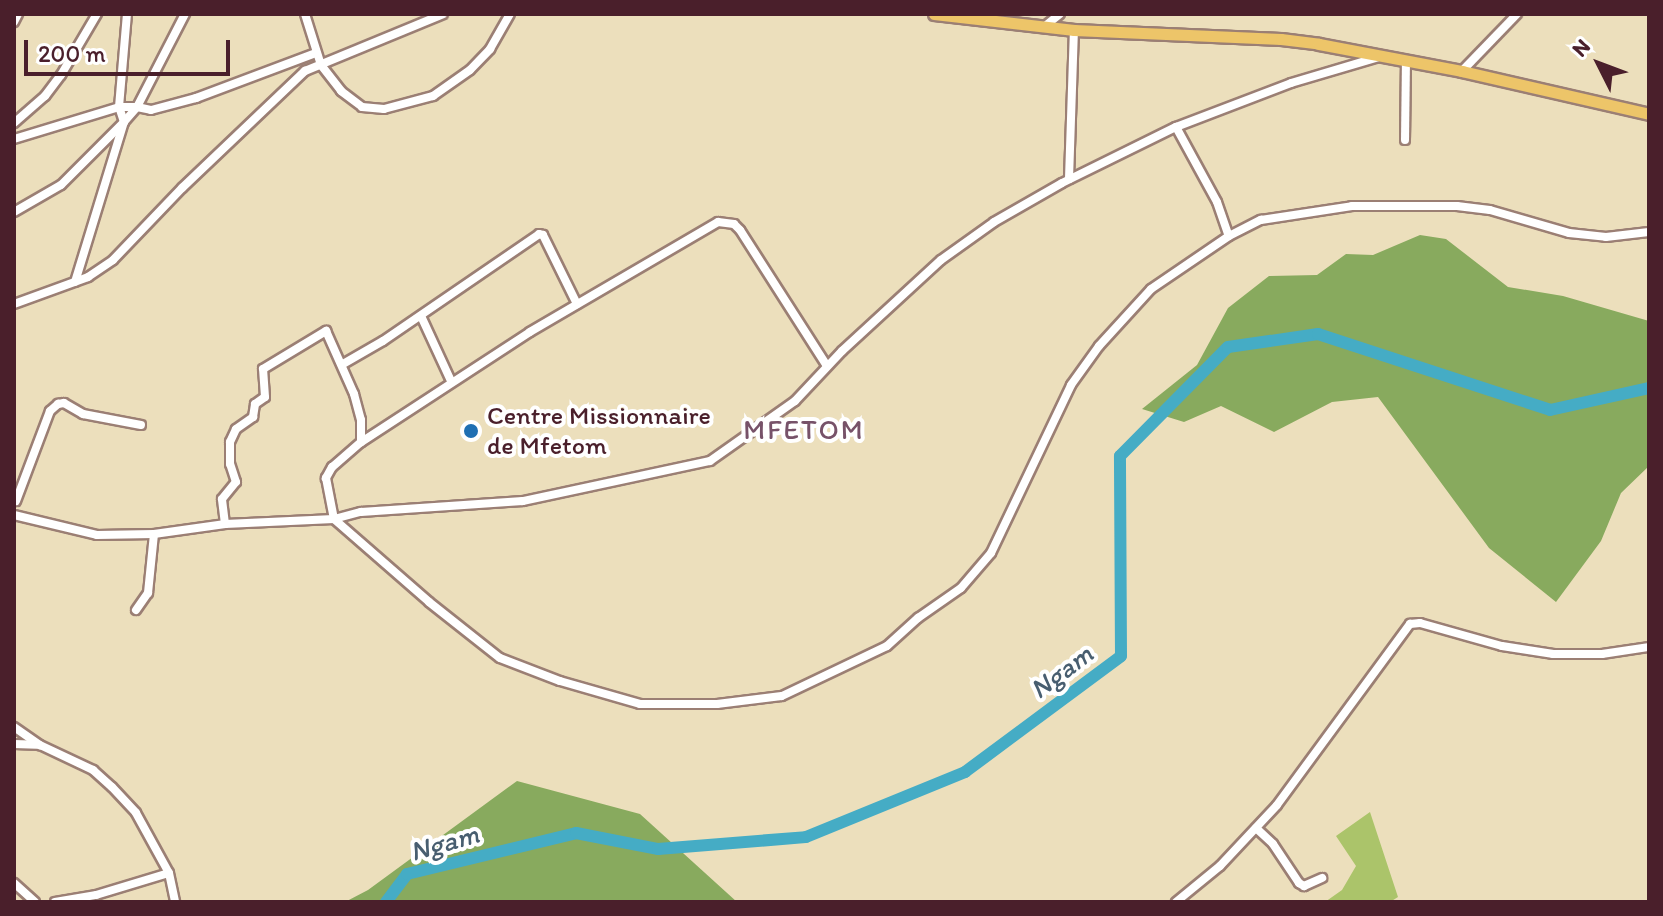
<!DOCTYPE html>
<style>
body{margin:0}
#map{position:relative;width:1663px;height:916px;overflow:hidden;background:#ecdfbc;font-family:Itim,sans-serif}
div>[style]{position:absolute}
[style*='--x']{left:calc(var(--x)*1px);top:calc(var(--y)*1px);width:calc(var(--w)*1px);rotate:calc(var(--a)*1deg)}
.green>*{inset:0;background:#abc46a}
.forest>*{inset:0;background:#88aa5e}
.river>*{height:12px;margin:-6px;padding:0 6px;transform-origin:6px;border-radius:6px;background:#45acc5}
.roads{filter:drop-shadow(2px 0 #9b7f74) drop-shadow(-2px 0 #9b7f74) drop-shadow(0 2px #9b7f74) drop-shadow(0 -2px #9b7f74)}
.minor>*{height:8px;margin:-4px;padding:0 4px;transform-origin:4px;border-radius:4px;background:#fff}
.major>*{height:11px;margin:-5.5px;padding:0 5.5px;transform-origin:5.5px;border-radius:5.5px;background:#edc569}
.dots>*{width:22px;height:22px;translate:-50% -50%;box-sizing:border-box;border:4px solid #fff;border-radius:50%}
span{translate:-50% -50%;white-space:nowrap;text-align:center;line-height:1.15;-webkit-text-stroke:8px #fff;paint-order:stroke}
.poi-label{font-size:26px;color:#4a1f2b}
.left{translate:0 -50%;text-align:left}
.neighbourhood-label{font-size:28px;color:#775269;letter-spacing:2px}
.water-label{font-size:28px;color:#485e70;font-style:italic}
.frame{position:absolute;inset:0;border:16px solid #4a1f2b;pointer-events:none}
.north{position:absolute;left:1559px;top:24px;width:80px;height:80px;-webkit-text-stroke:6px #fff;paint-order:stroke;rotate:312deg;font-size:22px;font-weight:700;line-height:32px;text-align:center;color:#4a1f2b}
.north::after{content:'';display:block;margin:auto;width:28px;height:36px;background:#4a1f2b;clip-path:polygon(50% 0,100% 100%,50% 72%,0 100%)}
.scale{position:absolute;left:24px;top:40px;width:206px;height:36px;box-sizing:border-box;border:4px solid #4a1f2b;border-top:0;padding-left:10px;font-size:24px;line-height:28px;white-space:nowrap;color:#4a1f2b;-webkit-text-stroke:6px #fff;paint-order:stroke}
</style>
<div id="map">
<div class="green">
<i style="clip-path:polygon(1370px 812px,1398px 897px,1390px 902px,1325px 902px,1342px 890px,1356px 866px,1336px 836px)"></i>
</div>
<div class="forest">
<i style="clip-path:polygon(1420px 235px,1446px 239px,1508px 287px,1563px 296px,1649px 321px,1649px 466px,1621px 493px,1601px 541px,1556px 602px,1489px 548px,1378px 397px,1332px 402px,1274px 432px,1221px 406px,1184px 422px,1142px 409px,1197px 365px,1228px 308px,1269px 276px,1317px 275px,1346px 254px,1373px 255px)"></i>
<i style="clip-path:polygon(517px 781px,640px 814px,737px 902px,345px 902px,368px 890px)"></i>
</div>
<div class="river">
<i style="--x:386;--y:902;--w:35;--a:-53"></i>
<i style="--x:407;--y:874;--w:174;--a:-13.6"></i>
<i style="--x:576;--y:833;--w:84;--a:11"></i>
<i style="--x:658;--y:849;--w:148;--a:-4.6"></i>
<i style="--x:806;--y:837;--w:172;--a:-22.2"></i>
<i style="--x:965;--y:772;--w:194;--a:-36.6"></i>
<i style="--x:1121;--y:656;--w:200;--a:-90.3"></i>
<i style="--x:1120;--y:456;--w:153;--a:-45.3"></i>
<i style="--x:1228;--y:347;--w:91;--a:-8.2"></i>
<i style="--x:1318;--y:334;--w:244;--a:18.1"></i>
<i style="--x:1550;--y:410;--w:101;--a:-12.5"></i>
</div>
<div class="roads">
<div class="minor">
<i style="--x:305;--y:14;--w:53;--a:72.6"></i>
<i style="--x:321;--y:65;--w:33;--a:52"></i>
<i style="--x:341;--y:91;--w:26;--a:37"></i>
<i style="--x:362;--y:107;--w:22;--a:5"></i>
<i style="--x:384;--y:109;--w:51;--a:-14.9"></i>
<i style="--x:433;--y:96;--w:45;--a:-35.1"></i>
<i style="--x:470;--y:70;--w:29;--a:-46"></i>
<i style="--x:490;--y:49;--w:40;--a:-60.3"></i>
<i style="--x:14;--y:22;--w:9;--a:-63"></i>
<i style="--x:1045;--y:26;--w:19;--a:-39"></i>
<i style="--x:1462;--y:71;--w:79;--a:-46"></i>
<i style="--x:14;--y:123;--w:41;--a:-41.1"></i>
<i style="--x:45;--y:96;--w:26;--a:-53"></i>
<i style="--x:61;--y:75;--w:71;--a:-59.5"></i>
<i style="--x:1176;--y:127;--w:85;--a:61.3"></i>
<i style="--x:1217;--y:202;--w:36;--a:71"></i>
<i style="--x:14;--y:139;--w:110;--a:-16.9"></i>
<i style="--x:119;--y:107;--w:93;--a:-85.1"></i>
<i style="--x:1405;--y:140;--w:79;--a:-89.3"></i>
<i style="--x:1069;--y:179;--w:149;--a:-88.1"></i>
<i style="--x:14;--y:212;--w:54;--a:-29.9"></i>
<i style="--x:61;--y:185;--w:89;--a:-45"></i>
<i style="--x:124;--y:122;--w:16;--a:-108"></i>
<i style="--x:119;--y:107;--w:18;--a:0"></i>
<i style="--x:137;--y:107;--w:105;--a:-62.7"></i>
<i style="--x:75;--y:282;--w:167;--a:-73"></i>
<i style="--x:124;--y:122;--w:20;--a:-49"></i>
<i style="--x:137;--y:107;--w:14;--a:12"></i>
<i style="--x:151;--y:110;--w:47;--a:-14.9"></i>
<i style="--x:196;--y:98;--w:128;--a:-20.6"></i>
<i style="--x:14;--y:304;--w:79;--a:-20"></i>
<i style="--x:88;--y:277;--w:30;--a:-34"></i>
<i style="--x:113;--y:260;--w:100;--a:-46.2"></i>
<i style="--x:182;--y:188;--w:170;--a:-43.6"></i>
<i style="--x:305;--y:71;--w:149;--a:-22.4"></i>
<i style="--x:421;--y:316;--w:72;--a:65.2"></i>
<i style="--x:343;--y:364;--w:46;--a:-29.9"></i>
<i style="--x:383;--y:341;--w:189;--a:-34.4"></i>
<i style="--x:539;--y:234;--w:4;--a:14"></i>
<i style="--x:543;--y:235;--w:77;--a:63.8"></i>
<i style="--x:827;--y:366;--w:161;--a:-122.6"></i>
<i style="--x:740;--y:230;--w:8;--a:-135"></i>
<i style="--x:734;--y:224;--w:16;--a:-173"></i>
<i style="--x:718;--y:222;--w:218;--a:149.7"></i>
<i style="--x:530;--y:332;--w:202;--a:146.9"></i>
<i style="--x:361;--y:442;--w:38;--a:139"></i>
<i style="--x:332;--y:467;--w:13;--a:119"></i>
<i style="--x:326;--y:478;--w:42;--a:79"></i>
<i style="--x:334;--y:519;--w:126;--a:41.1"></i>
<i style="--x:429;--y:602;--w:90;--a:38.3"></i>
<i style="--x:500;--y:658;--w:64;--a:21"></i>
<i style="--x:560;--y:681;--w:83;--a:16"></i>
<i style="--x:640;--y:704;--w:77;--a:0"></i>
<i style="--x:717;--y:704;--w:65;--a:-7"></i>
<i style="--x:782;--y:696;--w:116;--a:-25.5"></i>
<i style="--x:887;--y:646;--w:42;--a:-42.1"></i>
<i style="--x:918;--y:618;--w:52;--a:-34.9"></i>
<i style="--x:961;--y:588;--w:46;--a:-49.4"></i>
<i style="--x:991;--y:553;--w:186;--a:-64.5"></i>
<i style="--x:1071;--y:385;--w:48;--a:-54.3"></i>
<i style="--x:1099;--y:346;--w:77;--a:-47.6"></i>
<i style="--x:1151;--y:289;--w:94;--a:-34.2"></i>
<i style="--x:1229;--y:236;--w:36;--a:-27"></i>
<i style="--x:1261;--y:220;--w:92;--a:-8.7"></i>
<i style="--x:1352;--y:206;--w:105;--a:0"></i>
<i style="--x:1457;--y:206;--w:33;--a:7"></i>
<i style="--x:1490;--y:210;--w:82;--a:16.2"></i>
<i style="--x:1569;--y:233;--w:37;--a:6"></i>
<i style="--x:1606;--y:237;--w:43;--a:-6.6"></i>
<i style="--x:16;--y:501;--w:96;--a:-69.3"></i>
<i style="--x:50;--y:411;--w:11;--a:-41"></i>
<i style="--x:58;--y:404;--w:6;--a:-9"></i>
<i style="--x:64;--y:403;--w:22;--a:30"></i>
<i style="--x:83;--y:414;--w:59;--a:10.7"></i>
<i style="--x:14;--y:515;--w:85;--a:13.5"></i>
<i style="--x:97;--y:535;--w:57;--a:-1"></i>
<i style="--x:154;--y:534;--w:72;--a:-8"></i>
<i style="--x:225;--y:524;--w:109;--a:-2.6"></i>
<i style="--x:334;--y:519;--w:28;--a:-15"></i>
<i style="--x:361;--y:512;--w:162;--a:-3.9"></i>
<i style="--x:523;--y:501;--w:191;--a:-12.1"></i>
<i style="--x:710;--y:461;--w:104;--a:-35.2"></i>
<i style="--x:795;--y:401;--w:69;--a:-46.8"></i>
<i style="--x:842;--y:351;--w:134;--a:-42.6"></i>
<i style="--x:941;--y:260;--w:65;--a:-35.6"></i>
<i style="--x:994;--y:222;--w:78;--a:-29.8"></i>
<i style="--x:1062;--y:183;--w:127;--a:-26.2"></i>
<i style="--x:1176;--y:127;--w:123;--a:-20.9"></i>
<i style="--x:1291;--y:83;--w:92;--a:-16.5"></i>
<i style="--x:225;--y:524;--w:25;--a:-97"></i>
<i style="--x:222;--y:499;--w:22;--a:-51"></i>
<i style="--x:236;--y:482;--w:19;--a:-108"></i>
<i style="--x:230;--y:464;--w:22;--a:-90"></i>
<i style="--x:230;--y:442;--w:14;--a:-65"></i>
<i style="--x:236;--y:429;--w:21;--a:-35"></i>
<i style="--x:253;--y:417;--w:13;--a:-81"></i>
<i style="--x:255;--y:404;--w:12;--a:-35"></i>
<i style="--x:265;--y:397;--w:28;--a:-94"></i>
<i style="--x:263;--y:369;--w:74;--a:-31.1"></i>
<i style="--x:326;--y:331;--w:69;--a:66"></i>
<i style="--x:354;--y:394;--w:27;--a:75"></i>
<i style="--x:361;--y:420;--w:22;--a:90"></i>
<i style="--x:136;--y:610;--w:21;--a:-55"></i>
<i style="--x:148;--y:593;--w:59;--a:-84.2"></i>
<i style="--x:14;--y:727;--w:32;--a:35"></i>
<i style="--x:40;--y:745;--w:59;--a:25.3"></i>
<i style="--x:93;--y:770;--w:25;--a:42"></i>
<i style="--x:112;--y:787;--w:35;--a:47"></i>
<i style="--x:136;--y:813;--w:68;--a:61.2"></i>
<i style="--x:169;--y:873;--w:30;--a:78"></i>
<i style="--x:14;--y:744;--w:23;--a:2"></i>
<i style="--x:1256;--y:828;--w:23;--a:43"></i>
<i style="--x:1273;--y:844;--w:47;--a:56.3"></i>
<i style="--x:1299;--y:883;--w:6;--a:31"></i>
<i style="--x:1304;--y:886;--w:20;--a:-24"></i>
<i style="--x:14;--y:883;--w:28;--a:42"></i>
<i style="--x:55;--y:902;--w:42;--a:-9.7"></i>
<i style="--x:96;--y:895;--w:76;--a:-16.8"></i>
<i style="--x:1176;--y:902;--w:57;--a:-39.3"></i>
<i style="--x:1220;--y:866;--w:83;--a:-46.9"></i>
<i style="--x:1277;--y:805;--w:225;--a:-53.7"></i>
<i style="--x:1410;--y:624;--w:10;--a:-6"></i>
<i style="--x:1420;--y:623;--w:85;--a:15.7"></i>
<i style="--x:1502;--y:646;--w:52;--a:8.9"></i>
<i style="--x:1553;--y:654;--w:49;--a:0"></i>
<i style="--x:1602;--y:654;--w:48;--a:-8.5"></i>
</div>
<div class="major">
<i style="--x:934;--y:14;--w:141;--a:6.5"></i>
<i style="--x:1074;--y:30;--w:207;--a:2.5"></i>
<i style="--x:1281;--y:39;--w:38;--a:7"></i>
<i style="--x:1319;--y:44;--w:146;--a:10.7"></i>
<i style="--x:1462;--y:71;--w:192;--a:12.9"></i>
</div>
</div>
<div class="dots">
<i style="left:471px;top:431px;background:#1f6fb2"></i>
</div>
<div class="poi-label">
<span class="left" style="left:487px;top:431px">Centre Missionnaire<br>de Mfetom</span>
</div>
<div class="neighbourhood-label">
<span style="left:804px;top:429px">MFETOM</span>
</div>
<div class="water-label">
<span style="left:1061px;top:671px;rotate:-37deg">Ngam</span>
<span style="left:444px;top:842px;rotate:-16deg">Ngam</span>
</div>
<div class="frame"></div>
<div class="north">N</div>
<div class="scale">200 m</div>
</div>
